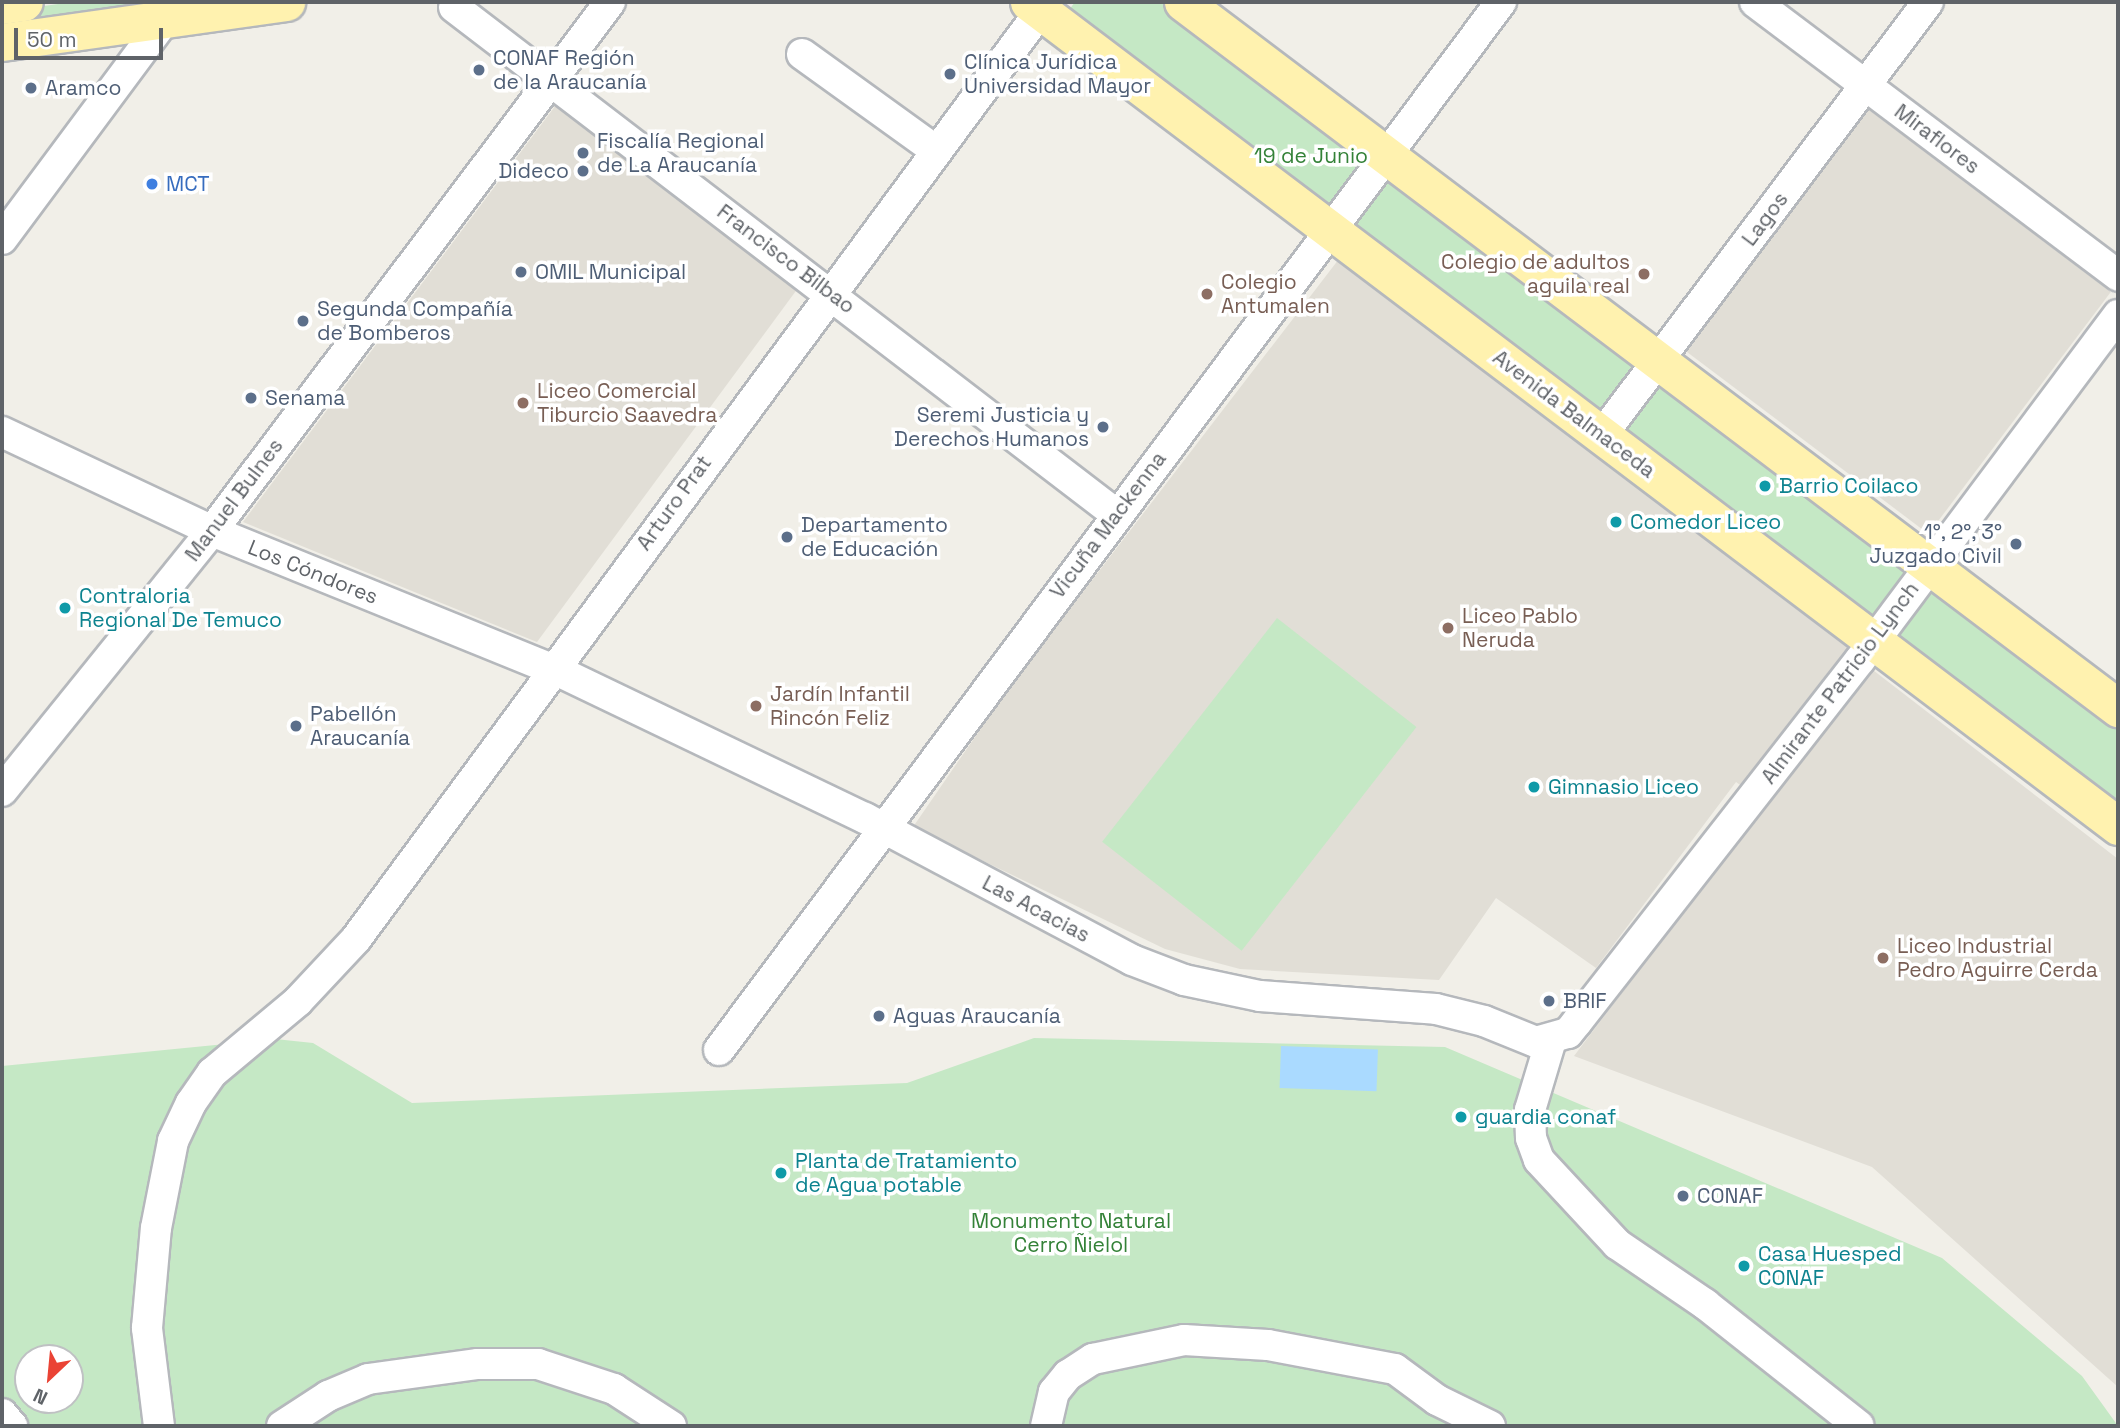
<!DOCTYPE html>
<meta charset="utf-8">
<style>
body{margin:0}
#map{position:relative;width:2120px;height:1428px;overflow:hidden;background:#f1efe8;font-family:"Space Grotesk",sans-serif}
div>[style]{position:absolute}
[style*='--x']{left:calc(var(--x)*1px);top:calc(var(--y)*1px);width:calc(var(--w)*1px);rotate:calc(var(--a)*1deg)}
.education>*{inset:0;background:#e1ded6;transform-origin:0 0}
.green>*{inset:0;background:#c5e8c5;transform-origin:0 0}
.water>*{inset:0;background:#aadaff;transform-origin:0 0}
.roads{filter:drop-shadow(2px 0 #b5b8bc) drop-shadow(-2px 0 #b5b8bc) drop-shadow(0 2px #b5b8bc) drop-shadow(0 -2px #b5b8bc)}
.minor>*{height:30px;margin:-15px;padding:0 15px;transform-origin:15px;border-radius:15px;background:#fff}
.major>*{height:37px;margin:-18.5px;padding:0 18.5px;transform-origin:18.5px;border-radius:18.5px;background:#fff2af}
.dots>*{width:19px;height:19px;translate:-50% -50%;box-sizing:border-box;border:4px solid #fff;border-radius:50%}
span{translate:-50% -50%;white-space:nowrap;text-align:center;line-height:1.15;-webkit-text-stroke:7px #fff;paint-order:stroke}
.service-label{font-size:21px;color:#4e5e75}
.left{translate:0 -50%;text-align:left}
.right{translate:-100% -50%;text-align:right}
.street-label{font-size:21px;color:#5f6368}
.park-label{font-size:21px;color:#348238}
.shop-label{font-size:21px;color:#366cbe}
.education-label{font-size:21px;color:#785e54}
.culture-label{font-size:21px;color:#0d838f}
.frame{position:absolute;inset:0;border:4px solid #5f6368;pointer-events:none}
.north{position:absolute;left:14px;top:1344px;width:70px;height:70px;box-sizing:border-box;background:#fff;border:2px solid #bfc1c3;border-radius:50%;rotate:206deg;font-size:19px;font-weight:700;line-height:28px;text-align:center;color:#5f6368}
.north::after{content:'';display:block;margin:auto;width:24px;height:32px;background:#ea4335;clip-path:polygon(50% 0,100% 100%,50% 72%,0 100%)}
.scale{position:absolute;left:14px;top:28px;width:149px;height:32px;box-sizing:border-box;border:4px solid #5f6368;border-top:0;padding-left:9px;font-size:21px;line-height:24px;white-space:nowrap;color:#5f6368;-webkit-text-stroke:5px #fff;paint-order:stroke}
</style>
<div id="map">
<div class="education">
<i style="clip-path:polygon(556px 105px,801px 284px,537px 642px,243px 522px)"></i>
<i style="left:1864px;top:106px;width:309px;height:303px;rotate:37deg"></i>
<i style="clip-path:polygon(1342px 255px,1862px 645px,1750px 792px,1736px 782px,1596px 968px,1496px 898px,1439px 980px,1240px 969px,1165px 949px,913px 827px,1006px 692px)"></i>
<i style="clip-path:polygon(1869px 667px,2118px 859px,2118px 1387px,1872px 1167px,1574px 1056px)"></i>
</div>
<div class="green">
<i style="clip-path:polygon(72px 2px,160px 2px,2px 35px,2px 12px)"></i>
<i style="clip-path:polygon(1075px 2px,1171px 2px,1376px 153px,1327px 219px,1063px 18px)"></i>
<i style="left:1386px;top:164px;width:327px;height:77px;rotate:37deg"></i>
<i style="left:1663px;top:375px;width:317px;height:73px;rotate:37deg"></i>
<i style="clip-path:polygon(1933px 581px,2118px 718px,2118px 811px,1891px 639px)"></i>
<i style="left:1277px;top:618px;width:177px;height:284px;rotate:38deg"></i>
<i style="clip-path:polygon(evenodd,1034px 1038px,1445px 1047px,1942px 1258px,2082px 1376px,2118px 1426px,2px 1426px,2px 1066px,275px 1039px,313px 1043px,412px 1103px,907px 1083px,1034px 1038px,28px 1358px,70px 1358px,70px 1400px,28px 1400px,28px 1358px)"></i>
</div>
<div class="water">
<i style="left:1281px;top:1046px;width:97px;height:42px;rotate:2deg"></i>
</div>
<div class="roads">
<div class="minor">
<i style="--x:1755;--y:2;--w:455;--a:37"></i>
<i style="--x:454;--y:7;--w:834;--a:37.45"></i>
<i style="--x:802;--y:54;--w:164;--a:35.8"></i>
<i style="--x:2;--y:239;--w:287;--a:-53.4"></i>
<i style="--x:2;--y:432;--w:232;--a:25.2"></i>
<i style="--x:212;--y:531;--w:378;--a:22.1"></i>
<i style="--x:562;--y:673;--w:336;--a:25.6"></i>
<i style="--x:865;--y:818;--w:302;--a:28"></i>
<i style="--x:1132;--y:960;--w:56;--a:21"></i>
<i style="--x:1184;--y:980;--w:78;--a:11.9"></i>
<i style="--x:1260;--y:996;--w:176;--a:4.2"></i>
<i style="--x:1436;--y:1009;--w:49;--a:14"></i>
<i style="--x:1484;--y:1021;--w:56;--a:22"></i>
<i style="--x:1536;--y:1042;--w:33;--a:-16"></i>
<i style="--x:1568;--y:1033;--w:14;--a:-51"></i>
<i style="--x:1577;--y:1022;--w:459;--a:-52"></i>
<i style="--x:1860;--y:660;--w:431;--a:-53.2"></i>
<i style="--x:1602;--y:435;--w:542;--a:-53.02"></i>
<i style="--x:2;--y:791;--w:334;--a:-51.1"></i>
<i style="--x:212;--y:531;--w:662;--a:-53.04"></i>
<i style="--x:1551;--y:1040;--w:73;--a:106.7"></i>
<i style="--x:1530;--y:1110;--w:28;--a:88"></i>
<i style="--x:1531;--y:1138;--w:23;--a:70"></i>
<i style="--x:1539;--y:1160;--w:115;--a:47.1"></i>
<i style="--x:1617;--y:1244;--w:107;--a:34.3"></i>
<i style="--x:1705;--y:1304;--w:196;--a:38.4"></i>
<i style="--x:719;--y:1050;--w:1308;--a:-53.27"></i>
<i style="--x:2;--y:1414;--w:16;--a:50"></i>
<i style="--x:159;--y:1426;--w:99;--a:-97"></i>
<i style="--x:147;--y:1328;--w:100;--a:-84.9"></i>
<i style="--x:156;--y:1228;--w:89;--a:-78.9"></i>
<i style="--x:173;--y:1141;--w:42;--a:-64.7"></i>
<i style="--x:191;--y:1103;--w:37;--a:-55"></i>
<i style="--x:212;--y:1073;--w:112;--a:-39.9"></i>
<i style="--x:298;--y:1001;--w:85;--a:-46.9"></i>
<i style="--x:356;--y:939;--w:1164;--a:-53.59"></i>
<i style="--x:282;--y:1426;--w:55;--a:-33.1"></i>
<i style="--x:328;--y:1396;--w:43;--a:-23"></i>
<i style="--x:368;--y:1379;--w:111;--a:-7.8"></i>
<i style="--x:478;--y:1364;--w:60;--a:0"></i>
<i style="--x:538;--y:1364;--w:80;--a:18.2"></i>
<i style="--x:614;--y:1389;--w:68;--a:33"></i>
<i style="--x:1046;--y:1426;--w:35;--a:-77"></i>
<i style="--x:1054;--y:1392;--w:22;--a:-51"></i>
<i style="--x:1068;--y:1375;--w:30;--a:-33"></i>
<i style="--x:1093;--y:1359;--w:93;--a:-11.8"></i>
<i style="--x:1184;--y:1340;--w:84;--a:3.4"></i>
<i style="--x:1268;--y:1345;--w:129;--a:10.7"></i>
<i style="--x:1395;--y:1369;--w:52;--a:36.4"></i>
<i style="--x:1437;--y:1400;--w:59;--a:26.1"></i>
</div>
<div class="major">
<i style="--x:1029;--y:2;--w:1366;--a:37.11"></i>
<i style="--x:1183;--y:2;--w:1172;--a:37.06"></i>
<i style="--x:2;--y:5;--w:22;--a:-8"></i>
<i style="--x:2;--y:42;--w:287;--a:-8"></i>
</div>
</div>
<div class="dots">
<i style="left:479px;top:70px;background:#5c6f8a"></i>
<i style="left:950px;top:74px;background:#5c6f8a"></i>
<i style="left:31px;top:88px;background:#5c6f8a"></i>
<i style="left:583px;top:153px;background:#5c6f8a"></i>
<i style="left:583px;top:171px;background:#5c6f8a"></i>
<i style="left:152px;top:184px;background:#3f7fe0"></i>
<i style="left:521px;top:272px;background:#5c6f8a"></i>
<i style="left:1644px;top:274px;background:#8d6e63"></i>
<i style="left:1207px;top:294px;background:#8d6e63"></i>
<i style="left:303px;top:321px;background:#5c6f8a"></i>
<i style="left:251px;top:398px;background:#5c6f8a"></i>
<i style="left:523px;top:403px;background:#8d6e63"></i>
<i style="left:1103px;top:427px;background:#5c6f8a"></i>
<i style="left:1765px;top:486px;background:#0f9aa8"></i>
<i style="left:1616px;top:522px;background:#0f9aa8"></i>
<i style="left:787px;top:537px;background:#5c6f8a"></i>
<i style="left:2016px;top:544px;background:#5c6f8a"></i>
<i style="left:65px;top:608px;background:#0f9aa8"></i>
<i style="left:1448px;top:628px;background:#8d6e63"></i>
<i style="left:756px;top:706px;background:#8d6e63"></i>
<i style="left:296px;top:726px;background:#5c6f8a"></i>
<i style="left:1534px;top:787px;background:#0f9aa8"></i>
<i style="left:1883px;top:958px;background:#8d6e63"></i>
<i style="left:1549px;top:1001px;background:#5c6f8a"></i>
<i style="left:879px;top:1016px;background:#5c6f8a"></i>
<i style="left:1461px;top:1117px;background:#0f9aa8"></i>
<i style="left:781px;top:1173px;background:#0f9aa8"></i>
<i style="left:1683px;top:1196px;background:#5c6f8a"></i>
<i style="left:1744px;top:1266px;background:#0f9aa8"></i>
</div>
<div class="service-label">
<span class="left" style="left:493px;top:70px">CONAF Región<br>de la Araucanía</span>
<span class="left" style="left:964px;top:74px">Clínica Jurídica<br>Universidad Mayor</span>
<span class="left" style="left:45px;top:88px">Aramco</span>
<span class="left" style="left:597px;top:153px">Fiscalía Regional<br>de La Araucanía</span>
<span class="right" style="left:569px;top:171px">Dideco</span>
<span class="left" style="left:535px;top:272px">OMIL Municipal</span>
<span class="left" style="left:317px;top:321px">Segunda Compañía<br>de Bomberos</span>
<span class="left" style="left:265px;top:398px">Senama</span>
<span class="right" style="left:1089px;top:427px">Seremi Justicia y<br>Derechos Humanos</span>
<span class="left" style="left:801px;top:537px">Departamento<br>de Educación</span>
<span class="right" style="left:2002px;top:544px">1°, 2°, 3°<br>Juzgado Civil</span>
<span class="left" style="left:310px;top:726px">Pabellón<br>Araucanía</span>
<span class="left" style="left:1563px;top:1001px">BRIF</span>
<span class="left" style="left:893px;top:1016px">Aguas Araucanía</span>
<span class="left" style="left:1697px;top:1196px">CONAF</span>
</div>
<div class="street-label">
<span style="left:1937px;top:139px;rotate:37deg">Miraflores</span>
<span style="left:1765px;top:219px;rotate:-53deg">Lagos</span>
<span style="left:786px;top:259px;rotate:37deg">Francisco Bilbao</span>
<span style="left:1574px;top:414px;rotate:37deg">Avenida Balmaceda</span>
<span style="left:234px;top:500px;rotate:-53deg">Manuel Bulnes</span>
<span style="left:674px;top:503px;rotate:-54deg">Arturo Prat</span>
<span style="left:1108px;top:525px;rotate:-53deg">Vicuña Mackenna</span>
<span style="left:313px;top:572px;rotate:22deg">Los Cóndores</span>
<span style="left:1840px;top:683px;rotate:-53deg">Almirante Patricio Lynch</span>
<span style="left:1036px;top:909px;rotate:28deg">Las Acacias</span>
</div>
<div class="park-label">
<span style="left:1311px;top:156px">19 de Junio</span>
<span style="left:1071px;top:1233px">Monumento Natural<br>Cerro Ñielol</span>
</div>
<div class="shop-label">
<span class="left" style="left:166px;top:184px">MCT</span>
</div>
<div class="education-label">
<span class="right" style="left:1630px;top:274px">Colegio de adultos<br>aguila real</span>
<span class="left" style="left:1221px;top:294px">Colegio<br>Antumalen</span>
<span class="left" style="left:537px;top:403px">Liceo Comercial<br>Tiburcio Saavedra</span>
<span class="left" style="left:1462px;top:628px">Liceo Pablo<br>Neruda</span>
<span class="left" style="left:770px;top:706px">Jardín Infantil<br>Rincón Feliz</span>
<span class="left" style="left:1897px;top:958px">Liceo Industrial<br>Pedro Aguirre Cerda</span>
</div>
<div class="culture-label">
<span class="left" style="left:1779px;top:486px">Barrio Coilaco</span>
<span class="left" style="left:1630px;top:522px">Comedor Liceo</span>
<span class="left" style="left:79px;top:608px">Contraloria<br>Regional De Temuco</span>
<span class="left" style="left:1548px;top:787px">Gimnasio Liceo</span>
<span class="left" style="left:1475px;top:1117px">guardia conaf</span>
<span class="left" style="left:795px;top:1173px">Planta de Tratamiento<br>de Agua potable</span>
<span class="left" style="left:1758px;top:1266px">Casa Huesped<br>CONAF</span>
</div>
<div class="frame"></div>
<div class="north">N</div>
<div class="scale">50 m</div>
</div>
